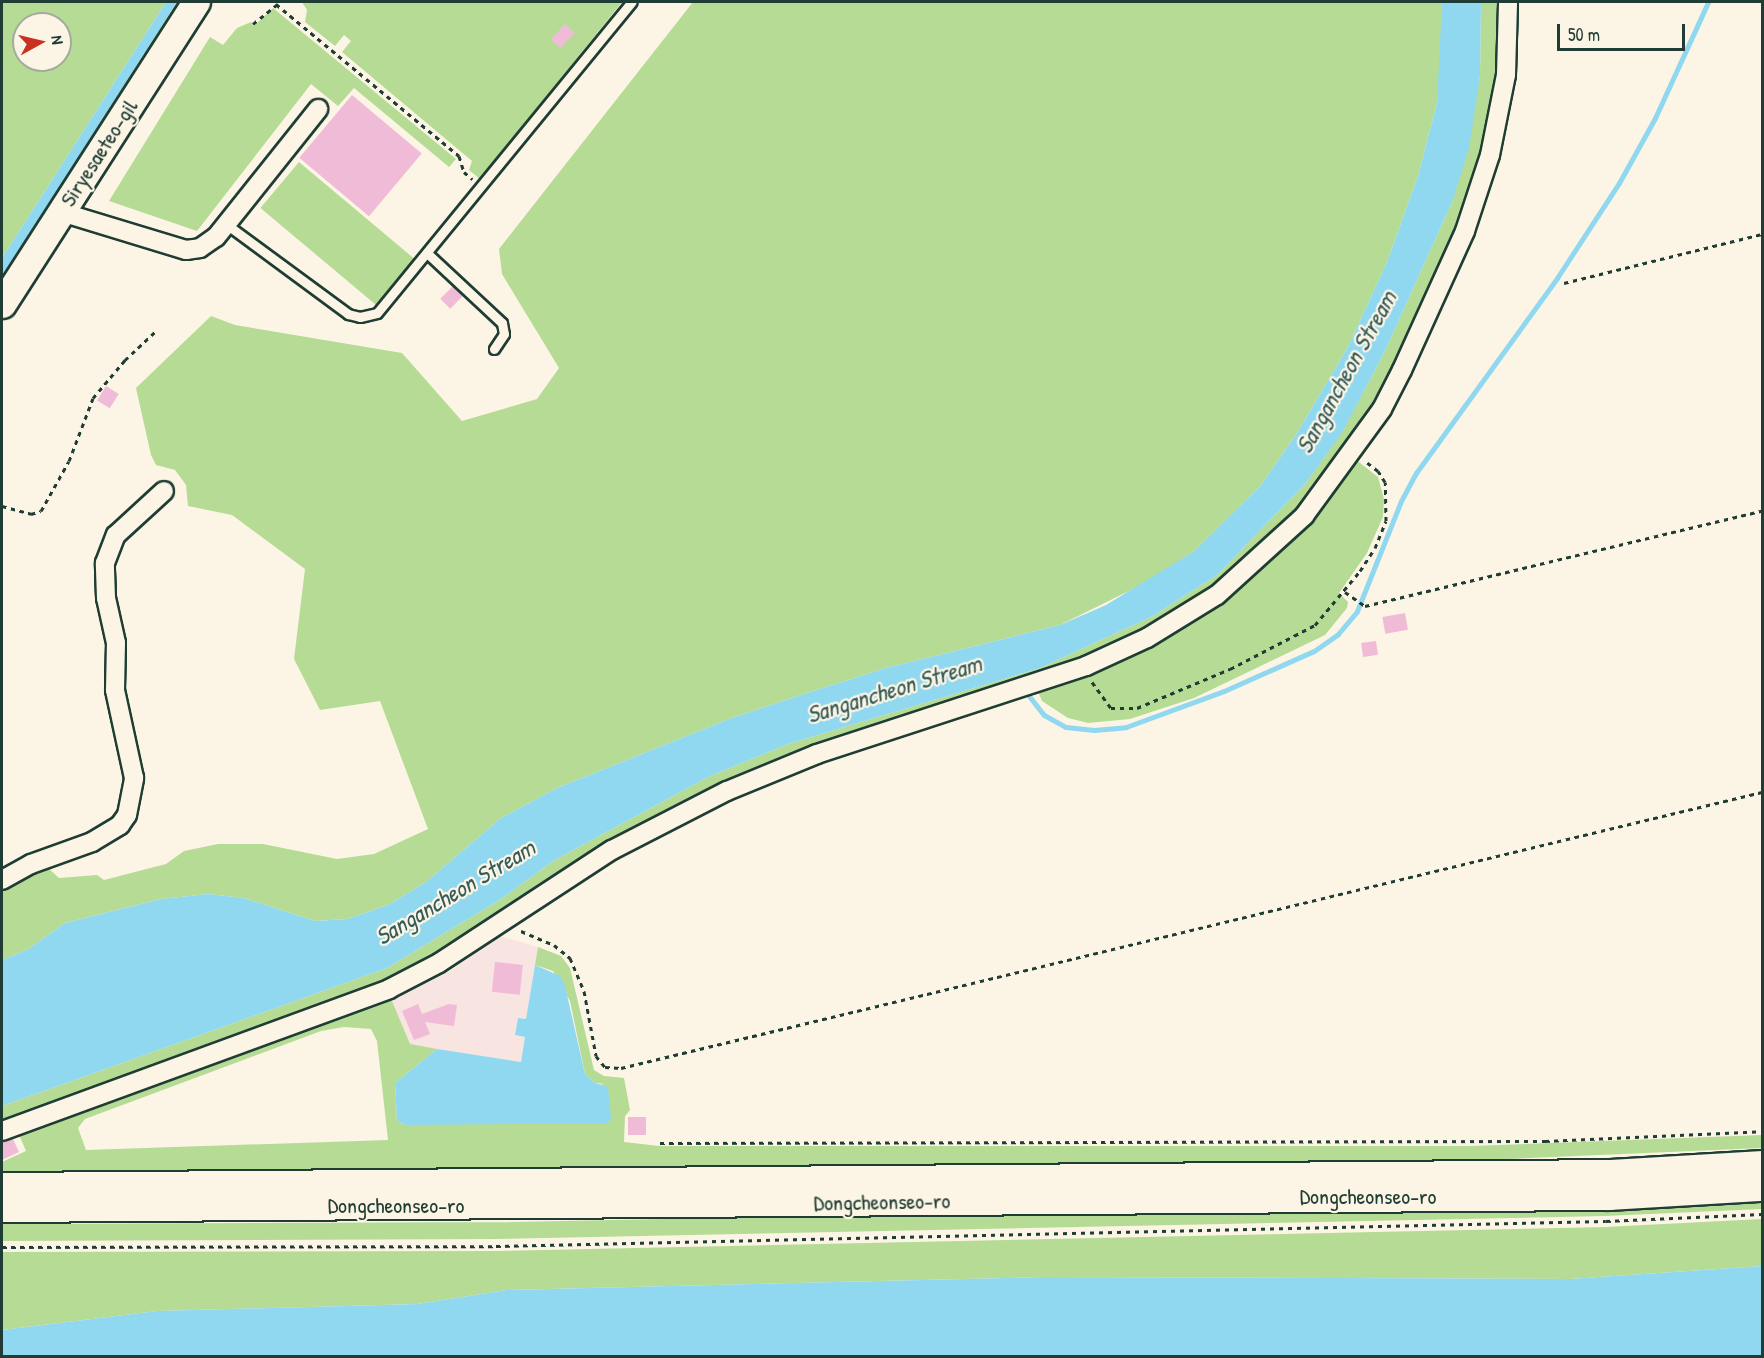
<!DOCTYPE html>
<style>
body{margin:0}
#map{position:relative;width:1764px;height:1358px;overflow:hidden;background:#fcf5e5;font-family:"Patrick Hand",sans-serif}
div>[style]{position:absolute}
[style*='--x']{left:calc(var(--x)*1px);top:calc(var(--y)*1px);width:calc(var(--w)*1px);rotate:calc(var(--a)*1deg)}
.built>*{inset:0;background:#f8e4e1}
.green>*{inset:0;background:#b6db95;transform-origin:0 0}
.water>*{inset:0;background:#8fd8f0}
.stream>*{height:5px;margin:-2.5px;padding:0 2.5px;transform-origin:2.5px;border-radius:2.5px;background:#8fd8f0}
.building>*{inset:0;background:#f0bbd7;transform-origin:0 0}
.path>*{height:3px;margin-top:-1.5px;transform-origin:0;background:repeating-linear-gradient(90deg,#1f3d34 0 4.5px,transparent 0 9px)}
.roads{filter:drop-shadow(2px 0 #1f3d34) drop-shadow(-2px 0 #1f3d34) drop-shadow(0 2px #1f3d34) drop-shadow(0 -2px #1f3d34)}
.lane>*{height:9px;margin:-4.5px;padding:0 4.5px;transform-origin:4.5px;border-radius:4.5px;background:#fcf5e5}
.street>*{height:18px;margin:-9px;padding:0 9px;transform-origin:9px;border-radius:9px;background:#fcf5e5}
.secondary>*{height:27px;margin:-13.5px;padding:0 13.5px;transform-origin:13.5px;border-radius:13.5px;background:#fcf5e5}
span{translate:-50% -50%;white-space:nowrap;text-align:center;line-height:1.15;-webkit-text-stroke:4.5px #fcf5e5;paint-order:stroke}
.street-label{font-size:22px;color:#1f3d34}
.water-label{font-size:24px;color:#355c5a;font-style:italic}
.frame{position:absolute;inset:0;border:3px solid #1f3d34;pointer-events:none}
.north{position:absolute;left:12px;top:12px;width:60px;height:60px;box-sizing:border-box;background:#fcf5e5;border:2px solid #a4ab9e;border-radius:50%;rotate:82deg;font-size:16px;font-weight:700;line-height:24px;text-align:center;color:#1f3d34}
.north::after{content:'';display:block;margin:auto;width:21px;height:27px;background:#c8321e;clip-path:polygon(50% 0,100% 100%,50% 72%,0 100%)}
.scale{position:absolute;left:1557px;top:24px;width:128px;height:27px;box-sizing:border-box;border:3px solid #1f3d34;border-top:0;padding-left:8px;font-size:18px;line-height:21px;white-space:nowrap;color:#1f3d34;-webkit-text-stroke:4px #fcf5e5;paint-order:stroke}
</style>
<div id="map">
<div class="built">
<i style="clip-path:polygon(500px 936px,538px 947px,526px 1019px,518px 1018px,515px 1035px,525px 1037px,521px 1062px,410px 1045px,392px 1001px,452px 970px)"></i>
</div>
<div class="green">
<i style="clip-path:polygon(evenodd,2px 2px,166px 2px,2px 258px,2px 2px,24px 24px,60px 24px,60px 60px,24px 60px,24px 24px)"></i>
<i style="clip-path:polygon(177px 2px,184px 2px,2px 286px,2px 277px)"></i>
<i style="clip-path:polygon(302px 2px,622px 2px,480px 179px,469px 170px,472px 161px,342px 52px,351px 41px,344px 35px,335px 46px,305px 22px,307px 10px)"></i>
<i style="clip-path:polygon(693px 2px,1442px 2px,1443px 36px,1437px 103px,1418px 176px,1387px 262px,1348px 347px,1297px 433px,1261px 485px,1193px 552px,1145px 583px,1060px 625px,886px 668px,804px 694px,729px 719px,557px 788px,501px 818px,426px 882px,388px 905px,347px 919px,315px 921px,244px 898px,208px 894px,161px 899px,65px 923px,27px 950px,2px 960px,2px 890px,46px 866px,59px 878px,97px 875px,104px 880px,166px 864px,184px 851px,218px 844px,263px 844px,337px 859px,374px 854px,428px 829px,380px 701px,320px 710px,294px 659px,305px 569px,232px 515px,188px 506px,186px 485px,175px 470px,156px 465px,151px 455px,136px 388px,211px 316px,235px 325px,402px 353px,462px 421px,537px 399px,559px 368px,502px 274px,499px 249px)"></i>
<i style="clip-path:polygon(1481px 2px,1502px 2px,1502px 61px,1474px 192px,1399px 366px,1325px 484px,1216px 589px,1099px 657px,793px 759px,405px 974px,2px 1127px,2px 1106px,387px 968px,501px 899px,553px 861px,708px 777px,788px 744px,1040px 668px,1153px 616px,1217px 575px,1305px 484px,1343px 430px,1385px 351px,1452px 202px,1480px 76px)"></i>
<i style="clip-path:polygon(273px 8px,456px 159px,449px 167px,354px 88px,338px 106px,311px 84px,197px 231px,109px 201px,210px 37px,223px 45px,237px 28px,251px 22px,254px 26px)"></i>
<i style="left:299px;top:162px;width:151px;height:60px;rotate:40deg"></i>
<i style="clip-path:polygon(1355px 459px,1378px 477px,1384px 499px,1383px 517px,1367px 553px,1339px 593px,1348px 602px,1347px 608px,1325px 635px,1194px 698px,1130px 719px,1088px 723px,1068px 718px,1042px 701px,1037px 689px,1153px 641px)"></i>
<i style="clip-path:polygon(evenodd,538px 947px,561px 956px,570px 968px,594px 1070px,604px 1076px,624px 1078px,630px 1110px,625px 1116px,624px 1142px,659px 1146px,1471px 1146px,1762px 1135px,1762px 1148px,1486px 1160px,2px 1172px,2px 1162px,26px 1151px,17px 1130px,370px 1003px,392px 1001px,410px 1044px,437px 1049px,395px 1083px,397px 1121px,406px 1125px,604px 1084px,595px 1083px,585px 1074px,570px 1001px,553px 971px,535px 965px,538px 947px,344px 1027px,371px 1029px,377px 1041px,388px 1140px,86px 1150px,78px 1128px,85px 1119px,321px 1031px,344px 1027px)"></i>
<i style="clip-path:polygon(1762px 1197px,1762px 1209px,1605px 1216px,495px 1239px,2px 1241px,2px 1224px,514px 1222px)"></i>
<i style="clip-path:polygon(1762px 1219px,1762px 1266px,1570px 1279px,1044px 1277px,507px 1290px,417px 1304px,157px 1311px,2px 1330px,2px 1252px,496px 1251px,1605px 1227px)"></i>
</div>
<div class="water">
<i style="clip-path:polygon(166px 2px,177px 2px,2px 277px,2px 258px)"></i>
<i style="clip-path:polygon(1442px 2px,1481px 2px,1480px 76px,1469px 148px,1452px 202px,1385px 351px,1343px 431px,1305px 484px,1217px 575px,1153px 616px,1040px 668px,788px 744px,708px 777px,553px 861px,501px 899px,387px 968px,2px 1106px,2px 960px,27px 950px,65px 923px,161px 899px,208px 894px,244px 898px,315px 921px,347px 919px,388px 905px,426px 882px,501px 818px,557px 788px,729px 719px,804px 694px,886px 668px,1060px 625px,1106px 605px,1193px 552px,1261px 485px,1297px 433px,1348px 347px,1387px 262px,1418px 176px,1437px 103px)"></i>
<i style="clip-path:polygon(535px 965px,560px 976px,565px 986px,585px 1074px,595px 1083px,608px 1087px,611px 1119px,608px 1123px,406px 1125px,397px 1121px,395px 1083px,437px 1049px,521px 1062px,525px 1037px,515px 1035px,518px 1018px,526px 1019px)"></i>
<i style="clip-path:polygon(1762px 1266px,1762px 1356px,2px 1356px,2px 1330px,157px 1311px,417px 1304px,507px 1290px,1044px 1277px,1570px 1279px)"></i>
</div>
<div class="stream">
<i style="--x:1029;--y:696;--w:24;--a:52"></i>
<i style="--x:1044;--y:715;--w:25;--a:29"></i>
<i style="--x:1066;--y:727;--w:28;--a:6"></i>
<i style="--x:1094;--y:730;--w:32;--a:-5"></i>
<i style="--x:1126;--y:727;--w:104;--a:-20.2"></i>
<i style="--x:1224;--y:691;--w:98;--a:-24"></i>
<i style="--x:1314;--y:651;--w:29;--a:-35"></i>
<i style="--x:1338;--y:634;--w:30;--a:-50"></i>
<i style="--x:1357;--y:611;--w:118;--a:-68.2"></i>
<i style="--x:1401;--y:501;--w:32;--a:-62"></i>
<i style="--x:1416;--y:473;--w:241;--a:-54.1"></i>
<i style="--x:1557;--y:278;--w:113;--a:-56.9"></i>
<i style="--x:1619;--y:183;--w:74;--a:-61"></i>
<i style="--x:1655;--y:118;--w:128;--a:-65.4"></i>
</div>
<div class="building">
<i style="left:565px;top:24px;width:13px;height:21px;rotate:42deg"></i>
<i style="left:352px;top:95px;width:91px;height:82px;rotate:40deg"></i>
<i style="left:453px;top:286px;width:14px;height:18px;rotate:45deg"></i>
<i style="left:106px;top:386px;width:15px;height:17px;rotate:32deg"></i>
<i style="left:1405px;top:613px;width:17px;height:23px;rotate:80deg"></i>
<i style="left:1376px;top:641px;width:14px;height:15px;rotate:82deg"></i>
<i style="left:495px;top:962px;width:28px;height:30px;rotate:6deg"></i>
<i style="clip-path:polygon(418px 1004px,422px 1014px,449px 1004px,457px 1005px,454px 1026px,425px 1022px,430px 1034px,414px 1040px,402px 1011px)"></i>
<i style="left:628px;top:1117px;width:18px;height:18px"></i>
<i style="clip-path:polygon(13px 1139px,19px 1152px,2px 1160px,2px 1142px)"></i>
</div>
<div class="path">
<i style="--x:276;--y:4;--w:238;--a:39.7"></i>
<i style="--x:459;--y:156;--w:17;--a:73"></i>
<i style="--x:464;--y:172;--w:11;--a:41"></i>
<i style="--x:253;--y:24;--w:35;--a:-39"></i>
<i style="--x:1564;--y:283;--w:204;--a:-13.9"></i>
<i style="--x:2;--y:506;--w:30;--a:15"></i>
<i style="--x:31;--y:514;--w:10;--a:-17"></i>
<i style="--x:41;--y:511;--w:57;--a:-60.8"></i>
<i style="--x:69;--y:461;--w:67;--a:-69.1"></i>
<i style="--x:93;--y:398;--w:50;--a:-49.9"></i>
<i style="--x:125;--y:360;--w:44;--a:-43.2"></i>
<i style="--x:1345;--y:592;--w:24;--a:35"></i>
<i style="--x:1365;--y:606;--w:408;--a:-13.5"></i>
<i style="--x:1092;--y:682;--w:32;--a:54"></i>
<i style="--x:1111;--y:708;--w:26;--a:0"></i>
<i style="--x:1137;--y:708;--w:101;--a:-22.8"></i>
<i style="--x:1230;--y:669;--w:96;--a:-27.4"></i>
<i style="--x:1315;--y:625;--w:70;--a:-50.2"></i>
<i style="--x:1360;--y:571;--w:27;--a:-57"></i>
<i style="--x:1375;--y:548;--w:29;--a:-68"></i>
<i style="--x:1386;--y:521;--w:39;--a:-91"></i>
<i style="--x:1385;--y:482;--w:13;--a:-122"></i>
<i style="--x:1378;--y:471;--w:16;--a:-142"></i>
<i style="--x:521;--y:931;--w:36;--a:23"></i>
<i style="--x:554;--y:945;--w:21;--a:39"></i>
<i style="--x:570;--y:958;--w:36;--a:67"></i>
<i style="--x:584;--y:991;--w:66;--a:79.5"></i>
<i style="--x:596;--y:1056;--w:14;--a:51"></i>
<i style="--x:605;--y:1067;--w:16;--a:4"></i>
<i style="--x:621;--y:1068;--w:1174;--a:-13.6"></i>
<i style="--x:660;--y:1143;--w:885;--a:-0.13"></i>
<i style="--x:1545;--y:1141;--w:217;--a:-2.6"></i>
<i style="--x:2;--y:1247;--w:494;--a:-0.1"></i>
<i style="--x:496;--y:1246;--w:1110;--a:-1.29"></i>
<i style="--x:1606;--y:1221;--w:156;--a:-2.6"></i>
</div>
<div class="roads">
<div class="lane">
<i style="--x:226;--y:224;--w:152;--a:36.4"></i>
<i style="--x:348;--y:314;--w:12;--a:14"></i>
<i style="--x:360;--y:317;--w:17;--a:-13"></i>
<i style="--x:377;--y:313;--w:402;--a:-50.7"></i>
<i style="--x:428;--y:254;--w:101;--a:43"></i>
<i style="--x:502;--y:323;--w:11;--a:80"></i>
<i style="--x:504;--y:334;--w:18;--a:124"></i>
</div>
<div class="street">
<i style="--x:61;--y:212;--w:131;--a:16.9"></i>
<i style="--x:186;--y:250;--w:14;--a:-8"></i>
<i style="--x:200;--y:248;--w:19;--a:-35"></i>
<i style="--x:216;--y:237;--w:164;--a:-51.4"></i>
<i style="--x:2;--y:880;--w:33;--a:-29"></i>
<i style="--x:31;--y:864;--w:65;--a:-19.8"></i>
<i style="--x:92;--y:842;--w:33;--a:-31"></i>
<i style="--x:120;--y:825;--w:12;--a:-55"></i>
<i style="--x:127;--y:815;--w:38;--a:-79"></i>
<i style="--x:134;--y:778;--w:90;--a:-102.2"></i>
<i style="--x:115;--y:690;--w:47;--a:-88.8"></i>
<i style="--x:116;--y:643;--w:46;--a:-102.5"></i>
<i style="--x:106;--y:598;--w:35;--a:-92"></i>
<i style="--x:105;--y:563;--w:30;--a:-69"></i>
<i style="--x:116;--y:535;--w:65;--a:-42.5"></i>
<i style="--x:2;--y:1131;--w:412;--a:-20.1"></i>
<i style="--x:389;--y:989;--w:56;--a:-27.5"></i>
<i style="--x:439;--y:963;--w:207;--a:-33.2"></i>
<i style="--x:612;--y:850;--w:129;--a:-27.2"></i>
<i style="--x:727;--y:791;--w:97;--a:-22.3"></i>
<i style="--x:817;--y:754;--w:283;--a:-18.1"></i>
<i style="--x:1086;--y:666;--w:67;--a:-24.7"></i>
<i style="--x:1147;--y:638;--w:82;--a:-31.6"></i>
<i style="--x:1217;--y:595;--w:118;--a:-42.2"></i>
<i style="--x:1304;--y:516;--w:132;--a:-53.9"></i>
<i style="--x:1382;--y:409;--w:44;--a:-62.9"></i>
<i style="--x:1402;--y:370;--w:153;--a:-65.6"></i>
<i style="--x:1465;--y:231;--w:80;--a:-71.8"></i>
<i style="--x:1490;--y:155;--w:82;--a:-78.7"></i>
<i style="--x:1506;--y:75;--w:73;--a:-88.4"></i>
</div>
<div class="secondary">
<i style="--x:2;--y:304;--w:359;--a:-57.3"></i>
<i style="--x:2;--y:1186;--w:1609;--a:-0.46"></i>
<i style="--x:1611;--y:1173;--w:151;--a:-3.4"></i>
<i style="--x:2;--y:1208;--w:1607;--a:-0.43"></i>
<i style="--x:1609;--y:1196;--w:153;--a:-3.4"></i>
</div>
</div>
<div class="street-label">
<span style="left:99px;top:153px;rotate:-57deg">Siryesaeteo-gil</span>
<span style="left:1368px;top:1197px">Dongcheonseo-ro</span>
<span style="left:882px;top:1202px;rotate:-1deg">Dongcheonseo-ro</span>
<span style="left:396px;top:1206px">Dongcheonseo-ro</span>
</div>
<div class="water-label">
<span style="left:1346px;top:372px;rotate:-61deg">Sangancheon Stream</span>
<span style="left:894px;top:689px;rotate:-17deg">Sangancheon Stream</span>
<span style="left:455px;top:892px;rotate:-31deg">Sangancheon Stream</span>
</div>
<div class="frame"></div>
<div class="north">N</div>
<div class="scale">50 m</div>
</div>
